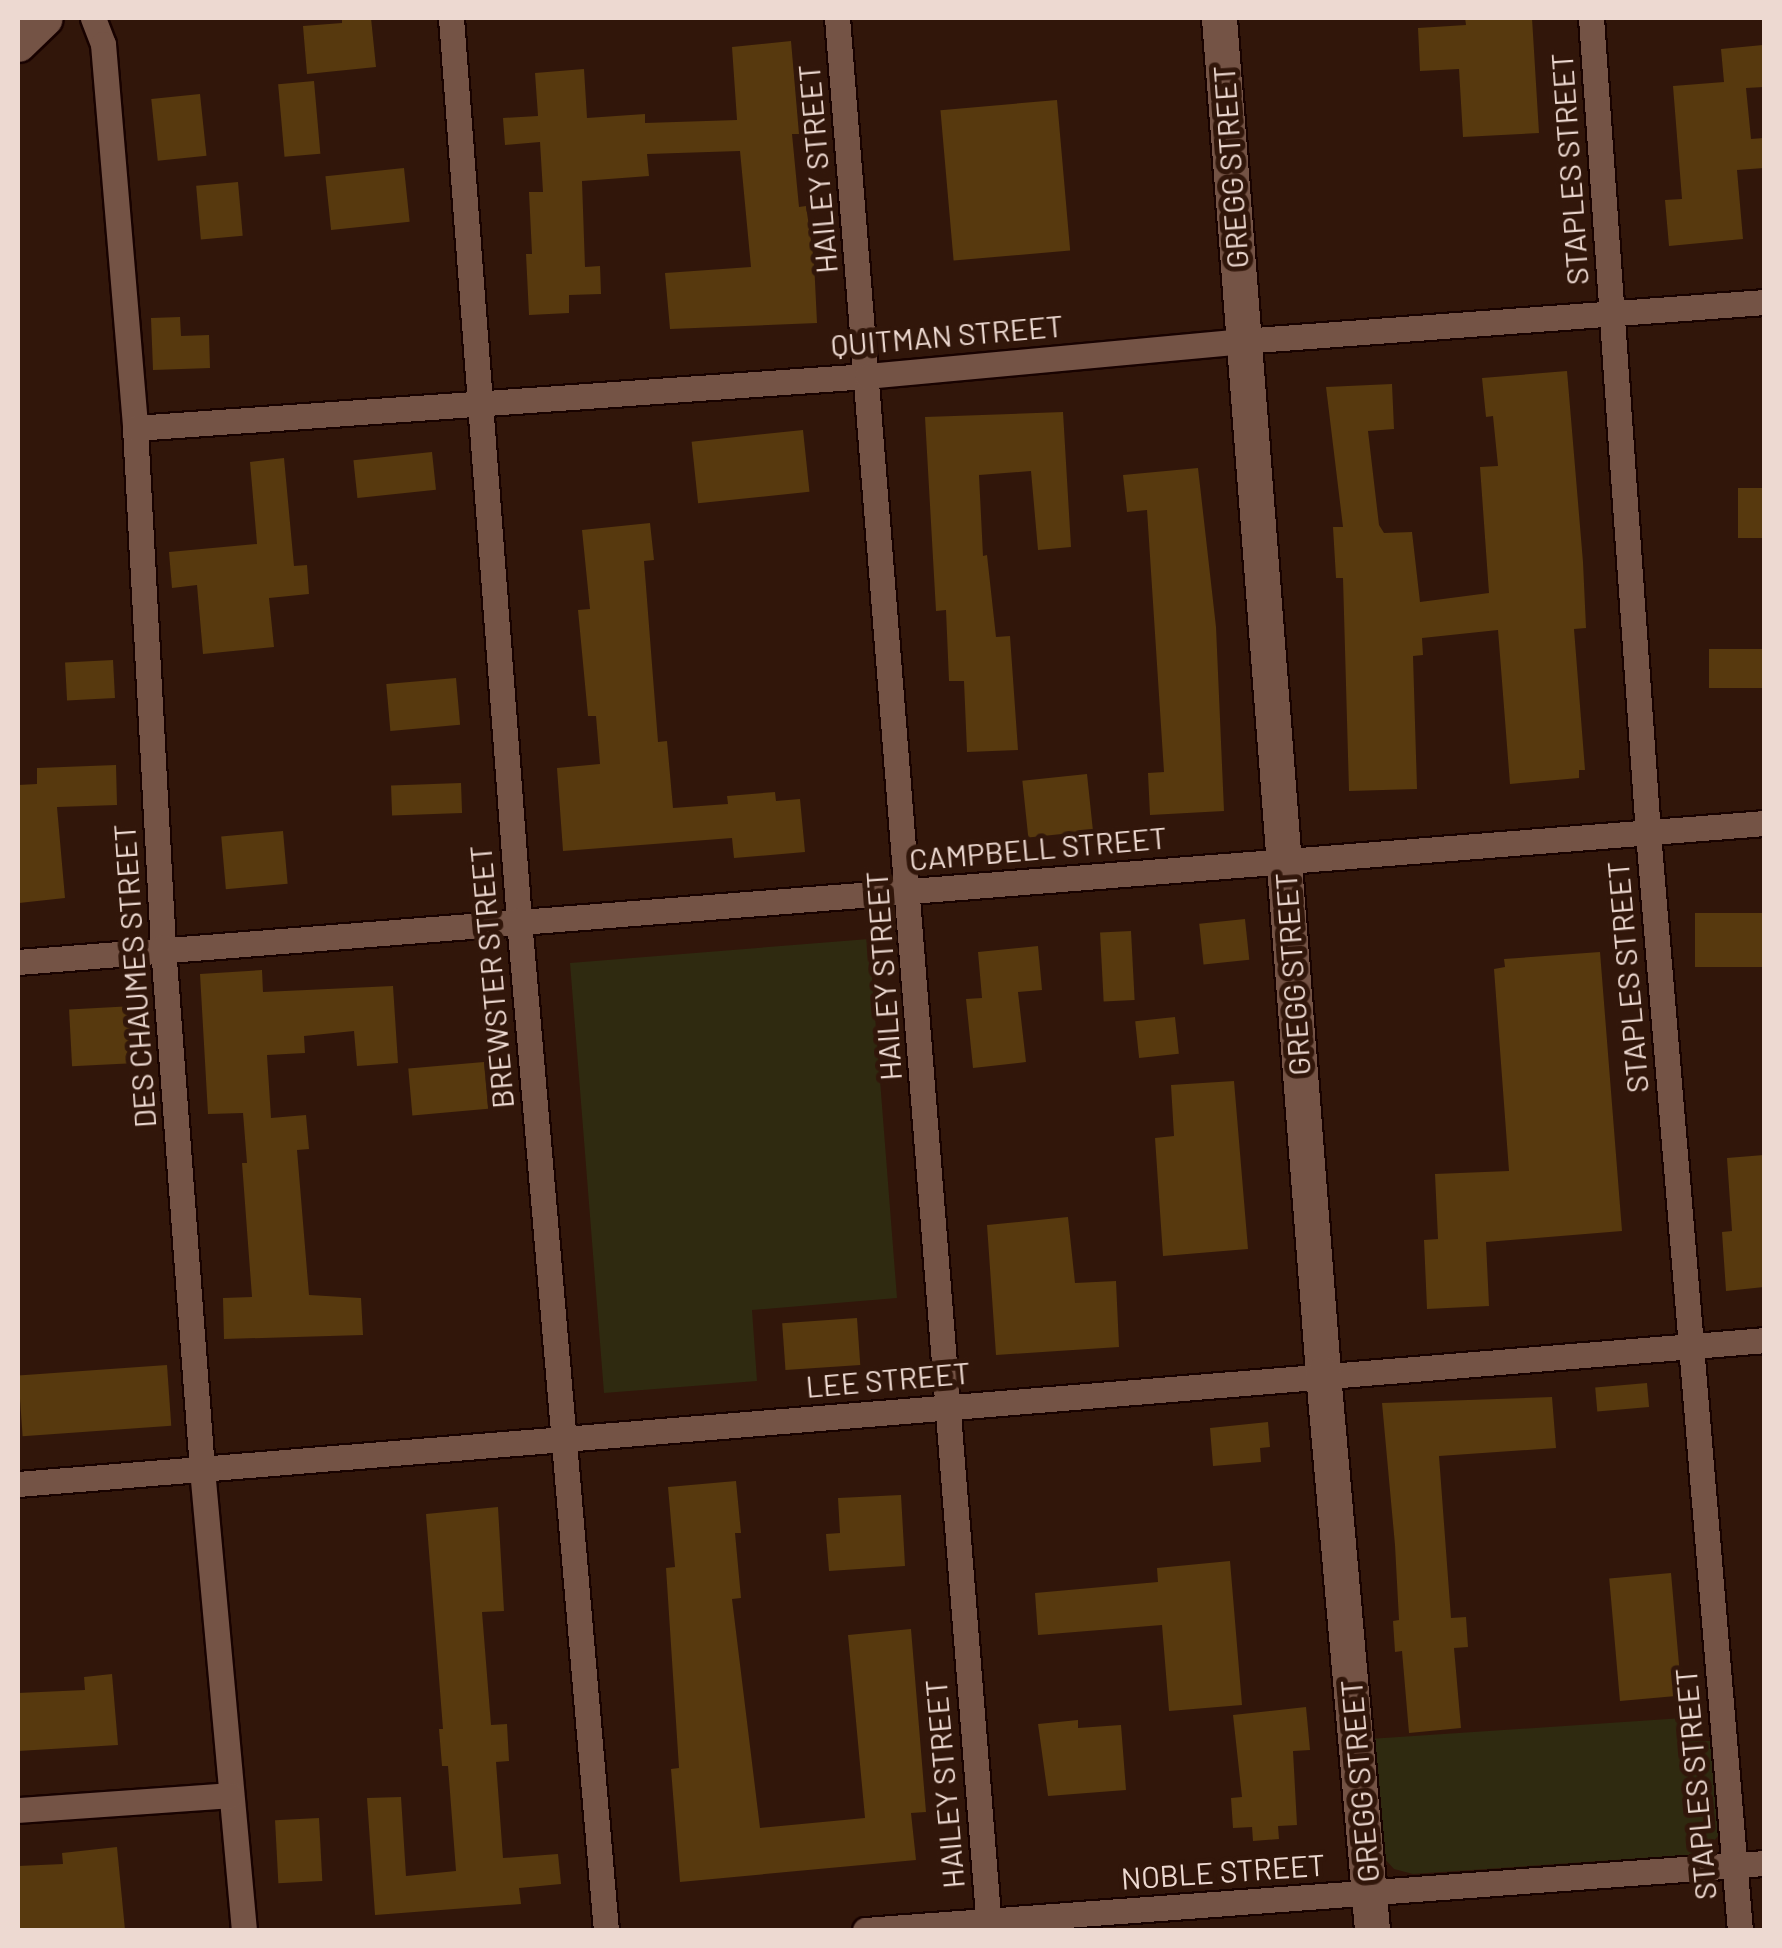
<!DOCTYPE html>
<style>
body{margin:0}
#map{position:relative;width:1782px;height:1948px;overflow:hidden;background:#31160a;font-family:Barlow,sans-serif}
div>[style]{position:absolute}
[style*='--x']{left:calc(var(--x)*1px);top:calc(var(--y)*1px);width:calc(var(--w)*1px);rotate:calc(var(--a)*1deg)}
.green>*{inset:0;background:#2f2a10}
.building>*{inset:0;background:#57390e;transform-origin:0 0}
.roads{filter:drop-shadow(2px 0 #180200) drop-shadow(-2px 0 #180200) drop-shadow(0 2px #180200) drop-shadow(0 -2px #180200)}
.street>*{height:25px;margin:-12.5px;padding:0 12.5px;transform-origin:12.5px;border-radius:12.5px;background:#745345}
.secondary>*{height:35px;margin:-17.5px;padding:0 17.5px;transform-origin:17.5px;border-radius:17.5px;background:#745345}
span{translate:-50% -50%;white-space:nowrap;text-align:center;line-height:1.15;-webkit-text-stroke:10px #31160a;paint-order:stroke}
.street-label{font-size:30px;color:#edd9d1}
.frame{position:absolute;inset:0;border:20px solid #edd9d1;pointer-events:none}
</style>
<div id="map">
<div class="green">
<i style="clip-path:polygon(869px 939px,897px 1298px,752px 1310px,757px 1381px,604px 1393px,570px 963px)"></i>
<i style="clip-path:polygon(1698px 1717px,1699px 1741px,1711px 1741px,1718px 1836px,1703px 1854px,1413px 1874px,1394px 1869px,1381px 1855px,1369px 1739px)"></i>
</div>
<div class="building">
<i style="clip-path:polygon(342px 18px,371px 18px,376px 67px,307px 74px,303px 26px,342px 23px)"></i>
<i style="clip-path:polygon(1465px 18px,1532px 18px,1539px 133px,1463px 137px,1459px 69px,1420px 71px,1418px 28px,1466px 25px)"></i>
<i style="clip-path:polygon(791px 41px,799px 134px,792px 134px,799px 207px,806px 206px,814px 261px,817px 323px,670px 329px,665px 273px,751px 267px,740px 151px,647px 154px,649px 176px,582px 181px,585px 267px,600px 266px,601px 294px,569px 295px,569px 313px,529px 315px,526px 254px,532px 254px,529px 192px,543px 192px,540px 142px,505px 145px,503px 118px,538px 116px,535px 73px,584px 69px,587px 118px,645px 114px,645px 123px,737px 120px,732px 47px)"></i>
<i style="clip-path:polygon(1763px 45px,1764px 87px,1746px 88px,1751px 139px,1764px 138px,1764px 168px,1737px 170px,1743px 239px,1669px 246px,1665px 200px,1682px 199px,1673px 86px,1724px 82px,1721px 49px)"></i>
<i style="left:314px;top:81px;width:73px;height:36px;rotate:85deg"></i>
<i style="left:200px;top:94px;width:62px;height:49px;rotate:84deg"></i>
<i style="left:1057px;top:100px;width:151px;height:117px;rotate:85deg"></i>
<i style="left:404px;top:168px;width:54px;height:79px;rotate:84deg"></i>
<i style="left:238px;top:182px;width:54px;height:42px;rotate:85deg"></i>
<i style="clip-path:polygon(180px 317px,181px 336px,209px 335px,210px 368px,153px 370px,151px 318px)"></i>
<i style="clip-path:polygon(1567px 371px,1583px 562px,1586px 628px,1574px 629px,1585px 770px,1579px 770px,1579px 778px,1510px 784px,1498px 630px,1422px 638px,1423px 655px,1413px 656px,1417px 789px,1349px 791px,1343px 578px,1336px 578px,1333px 527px,1343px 527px,1326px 387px,1392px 384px,1394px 429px,1368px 431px,1379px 525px,1384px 533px,1412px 532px,1420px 602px,1489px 593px,1480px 467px,1498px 466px,1493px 416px,1486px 417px,1482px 378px)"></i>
<i style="clip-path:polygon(1063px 412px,1071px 547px,1038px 550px,1031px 471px,979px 475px,983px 556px,987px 555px,996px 637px,1010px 636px,1018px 750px,967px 752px,964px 681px,949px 681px,946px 610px,936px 611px,925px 417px)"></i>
<i style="left:803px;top:430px;width:62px;height:112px;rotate:84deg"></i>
<i style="left:432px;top:452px;width:38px;height:79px;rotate:84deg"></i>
<i style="clip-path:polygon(284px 458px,294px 566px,307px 565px,309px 594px,269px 598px,274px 647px,203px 654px,197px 585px,172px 588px,169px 552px,257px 544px,250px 462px)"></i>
<i style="clip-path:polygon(1198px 468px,1216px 627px,1224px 811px,1150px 815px,1148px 773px,1164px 772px,1147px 510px,1127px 512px,1123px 475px)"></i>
<i style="left:1764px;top:488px;width:50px;height:26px;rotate:90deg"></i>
<i style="clip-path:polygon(650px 523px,654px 560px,644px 561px,658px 742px,667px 741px,673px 808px,728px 804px,727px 796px,775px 792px,776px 801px,800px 799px,805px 852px,734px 858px,732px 838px,563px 851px,557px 768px,600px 764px,596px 716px,588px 716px,578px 610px,590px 609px,582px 530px)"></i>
<i style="left:1764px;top:649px;width:39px;height:55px;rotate:90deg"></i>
<i style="left:113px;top:660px;width:38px;height:48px;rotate:87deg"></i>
<i style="left:456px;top:678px;width:47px;height:70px;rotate:85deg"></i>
<i style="clip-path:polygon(116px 765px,117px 805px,57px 807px,65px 898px,19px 903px,18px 785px,37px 784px,37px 768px)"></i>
<i style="left:1087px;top:774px;width:57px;height:65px;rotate:84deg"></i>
<i style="left:461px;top:783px;width:30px;height:70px;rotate:88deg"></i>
<i style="left:283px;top:831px;width:53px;height:62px;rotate:85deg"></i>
<i style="left:1764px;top:913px;width:54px;height:69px;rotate:90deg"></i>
<i style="left:1245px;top:919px;width:41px;height:46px;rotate:84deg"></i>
<i style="left:1131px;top:931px;width:69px;height:31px;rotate:87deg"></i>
<i style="clip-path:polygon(1038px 946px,1042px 990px,1018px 992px,1026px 1062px,973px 1068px,966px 999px,982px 998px,978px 952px)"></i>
<i style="clip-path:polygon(1600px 952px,1622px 1231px,1486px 1242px,1489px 1306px,1427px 1309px,1424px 1240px,1438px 1239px,1435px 1174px,1509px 1171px,1494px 969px,1505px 967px,1504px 959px)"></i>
<i style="clip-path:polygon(262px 970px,263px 992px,393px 986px,398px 1063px,357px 1066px,354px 1031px,304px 1036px,305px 1053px,267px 1055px,271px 1118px,306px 1115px,309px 1149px,297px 1150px,309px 1295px,361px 1298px,363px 1335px,224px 1339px,223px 1298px,252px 1297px,242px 1163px,247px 1163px,243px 1113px,208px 1114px,200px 974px)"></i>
<i style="left:134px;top:1006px;width:57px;height:65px;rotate:87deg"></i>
<i style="left:1175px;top:1017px;width:37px;height:40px;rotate:84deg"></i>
<i style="left:484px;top:1062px;width:47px;height:76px;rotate:85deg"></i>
<i style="clip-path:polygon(1234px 1081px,1248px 1249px,1163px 1256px,1155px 1138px,1174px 1136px,1171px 1085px)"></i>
<i style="clip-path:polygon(1764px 1155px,1764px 1287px,1726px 1291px,1722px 1232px,1732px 1231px,1727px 1158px)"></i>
<i style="clip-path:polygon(1068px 1217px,1075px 1283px,1116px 1281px,1119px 1347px,996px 1355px,987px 1225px)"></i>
<i style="left:857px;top:1318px;width:47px;height:75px;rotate:86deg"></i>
<i style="left:167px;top:1365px;width:61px;height:149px;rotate:86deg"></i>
<i style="left:1647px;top:1383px;width:24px;height:52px;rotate:85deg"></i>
<i style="clip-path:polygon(1552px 1397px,1556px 1448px,1439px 1456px,1451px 1618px,1466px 1617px,1468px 1647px,1454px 1648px,1461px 1728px,1409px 1733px,1402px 1651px,1395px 1652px,1393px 1621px,1399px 1620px,1395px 1545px,1382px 1403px)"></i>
<i style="clip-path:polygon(1268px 1422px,1270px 1447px,1260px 1448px,1261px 1462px,1213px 1466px,1210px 1428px)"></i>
<i style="clip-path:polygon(736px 1481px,741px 1533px,735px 1533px,741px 1598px,732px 1599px,760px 1828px,865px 1818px,848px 1635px,911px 1629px,926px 1812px,911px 1813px,916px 1860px,680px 1882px,671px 1769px,679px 1768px,666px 1568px,675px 1567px,668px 1487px)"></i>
<i style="clip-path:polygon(901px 1495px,905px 1566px,829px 1571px,826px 1534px,840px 1533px,838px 1498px)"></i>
<i style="clip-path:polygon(498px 1507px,504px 1611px,482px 1612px,491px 1725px,507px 1724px,509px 1761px,496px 1762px,503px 1858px,558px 1854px,561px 1884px,519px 1888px,521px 1904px,375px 1915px,367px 1798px,401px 1797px,406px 1876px,456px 1871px,448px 1766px,442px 1766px,439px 1729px,443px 1729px,426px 1514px)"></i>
<i style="clip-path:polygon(1230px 1561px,1242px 1705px,1169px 1711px,1162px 1625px,1038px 1635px,1035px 1593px,1158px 1582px,1157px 1568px)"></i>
<i style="left:1671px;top:1573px;width:123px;height:62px;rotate:85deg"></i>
<i style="clip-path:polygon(112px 1674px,118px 1745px,18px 1751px,18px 1693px,85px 1690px,84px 1677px)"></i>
<i style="clip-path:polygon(1306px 1707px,1310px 1750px,1293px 1751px,1297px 1825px,1278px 1826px,1279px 1839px,1253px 1841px,1252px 1827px,1233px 1828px,1231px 1798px,1242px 1797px,1233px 1715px)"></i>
<i style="clip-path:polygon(1078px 1720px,1078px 1728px,1121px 1725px,1126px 1790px,1048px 1796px,1038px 1724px)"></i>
<i style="left:319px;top:1818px;width:63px;height:44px;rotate:87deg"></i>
<i style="clip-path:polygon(117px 1847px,125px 1930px,20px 1930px,18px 1866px,63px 1864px,62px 1853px)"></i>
</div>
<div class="roads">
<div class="street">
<i style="--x:93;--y:18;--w:28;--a:69"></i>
<i style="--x:103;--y:44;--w:385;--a:85.2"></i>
<i style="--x:135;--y:428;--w:520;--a:86.91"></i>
<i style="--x:163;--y:947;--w:523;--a:85.73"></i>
<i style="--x:202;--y:1469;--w:463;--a:84.8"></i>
<i style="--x:451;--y:18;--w:905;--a:85.69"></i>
<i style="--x:519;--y:920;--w:1014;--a:85.08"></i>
<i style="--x:837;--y:18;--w:1918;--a:85.45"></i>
<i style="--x:1591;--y:18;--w:817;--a:86"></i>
<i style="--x:1648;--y:833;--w:1101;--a:85.21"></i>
<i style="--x:135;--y:428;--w:734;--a:-4.06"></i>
<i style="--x:867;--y:376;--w:377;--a:-5.3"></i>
<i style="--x:1242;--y:341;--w:523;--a:-4.27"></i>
<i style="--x:18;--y:962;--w:1752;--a:-4.55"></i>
<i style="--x:18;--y:1484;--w:1752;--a:-4.71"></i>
<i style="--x:18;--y:1810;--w:213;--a:-4"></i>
<i style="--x:865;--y:1930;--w:901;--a:-4.26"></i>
</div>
<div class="secondary">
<i style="--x:1219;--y:18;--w:1360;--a:85.61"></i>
<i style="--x:1323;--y:1374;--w:558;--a:84.96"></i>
<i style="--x:18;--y:44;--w:37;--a:-44"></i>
</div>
</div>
<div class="street-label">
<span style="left:1230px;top:167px;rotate:-94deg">GREGG STREET</span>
<span style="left:817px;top:169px;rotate:-95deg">HAILEY STREET</span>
<span style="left:1569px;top:169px;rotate:-94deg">STAPLES STREET</span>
<span style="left:947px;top:335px;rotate:-5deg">QUITMAN STREET</span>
<span style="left:1038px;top:848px;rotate:-5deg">CAMPBELL STREET</span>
<span style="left:1292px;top:974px;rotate:-94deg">GREGG STREET</span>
<span style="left:134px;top:976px;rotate:-94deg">DES CHAUMES STREET</span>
<span style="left:883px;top:976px;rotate:-94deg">HAILEY STREET</span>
<span style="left:491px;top:977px;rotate:-95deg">BREWSTER STREET</span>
<span style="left:1627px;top:977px;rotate:-95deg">STAPLES STREET</span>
<span style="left:888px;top:1379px;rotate:-5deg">LEE STREET</span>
<span style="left:1359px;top:1781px;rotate:-95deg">GREGG STREET</span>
<span style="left:944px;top:1784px;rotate:-95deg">HAILEY STREET</span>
<span style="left:1695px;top:1784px;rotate:-95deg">STAPLES STREET</span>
<span style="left:1223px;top:1871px;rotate:-4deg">NOBLE STREET</span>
</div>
<div class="frame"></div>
</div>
